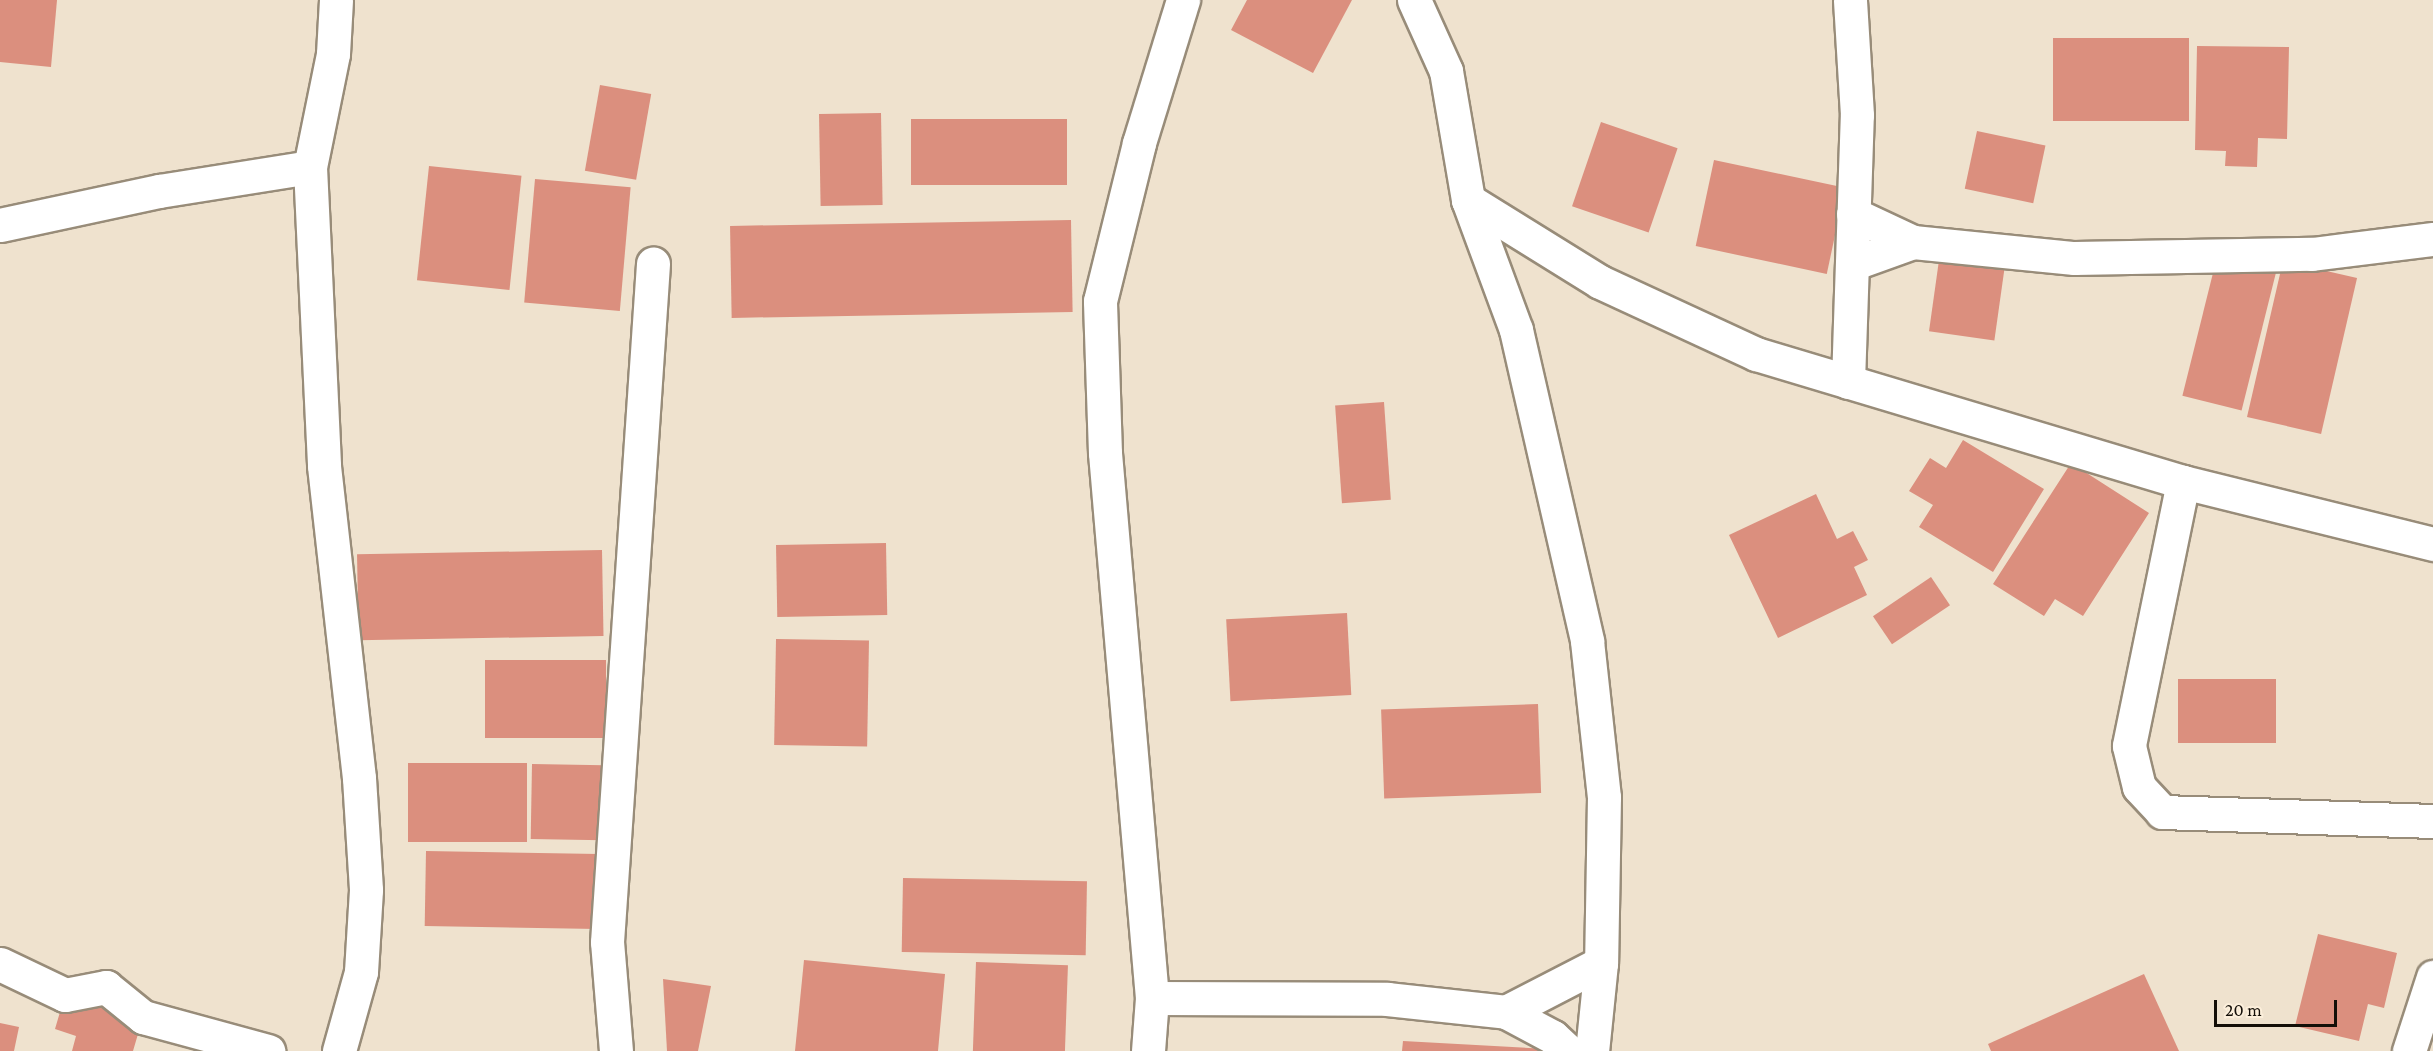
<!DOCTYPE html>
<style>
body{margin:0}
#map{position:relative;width:2433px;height:1051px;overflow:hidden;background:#efe2ce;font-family:"Crimson Pro",serif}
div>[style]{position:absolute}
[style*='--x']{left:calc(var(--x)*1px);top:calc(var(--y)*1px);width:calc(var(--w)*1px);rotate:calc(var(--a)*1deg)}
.building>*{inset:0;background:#db8f7e;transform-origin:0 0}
.roads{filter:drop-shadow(2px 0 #988c79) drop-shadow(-2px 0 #988c79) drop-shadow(0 2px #988c79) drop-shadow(0 -2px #988c79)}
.minor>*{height:33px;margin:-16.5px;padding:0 16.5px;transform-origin:16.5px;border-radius:16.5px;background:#fff}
span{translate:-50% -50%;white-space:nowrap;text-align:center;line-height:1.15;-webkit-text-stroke:6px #fcefdb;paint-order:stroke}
.scale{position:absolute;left:2214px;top:1000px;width:123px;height:27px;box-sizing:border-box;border:3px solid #140f08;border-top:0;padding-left:8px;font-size:18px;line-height:21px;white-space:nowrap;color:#140f08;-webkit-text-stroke:4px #fcefdb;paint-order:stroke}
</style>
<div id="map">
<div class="building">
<i style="clip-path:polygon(0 0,57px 0,51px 67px,0 62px)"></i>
<i style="clip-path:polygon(1247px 0,1352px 0,1313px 73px,1231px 30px)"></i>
<i style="left:2053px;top:38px;width:136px;height:83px"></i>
<i style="clip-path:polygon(2197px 46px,2289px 47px,2287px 139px,2258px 138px,2257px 167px,2225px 166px,2226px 151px,2195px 150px)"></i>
<i style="left:600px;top:85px;width:52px;height:87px;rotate:10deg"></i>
<i style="left:881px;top:113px;width:92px;height:62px;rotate:89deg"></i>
<i style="left:911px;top:119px;width:156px;height:66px"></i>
<i style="left:1601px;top:122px;width:81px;height:89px;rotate:19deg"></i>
<i style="left:1977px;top:131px;width:70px;height:59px;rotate:12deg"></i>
<i style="left:1714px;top:160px;width:134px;height:88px;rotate:12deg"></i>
<i style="left:429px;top:166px;width:93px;height:115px;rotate:6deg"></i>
<i style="left:535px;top:179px;width:96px;height:124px;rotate:5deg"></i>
<i style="left:1071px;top:220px;width:92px;height:341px;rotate:89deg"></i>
<i style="left:1940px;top:253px;width:66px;height:79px;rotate:8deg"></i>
<i style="left:2217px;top:257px;width:61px;height:143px;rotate:14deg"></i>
<i style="left:2283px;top:261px;width:76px;height:160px;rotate:13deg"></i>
<i style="left:1384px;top:402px;width:98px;height:49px;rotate:86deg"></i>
<i style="clip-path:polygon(1963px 440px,2044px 489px,1993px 572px,1919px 527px,1933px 505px,1909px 491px,1930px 458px,1946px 468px)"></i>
<i style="clip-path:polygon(2071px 463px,2149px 513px,2083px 616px,2055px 599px,2044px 616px,1993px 584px)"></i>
<i style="clip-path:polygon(1816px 494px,1837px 539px,1853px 531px,1868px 560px,1854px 567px,1867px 595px,1778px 638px,1729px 535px)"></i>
<i style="left:886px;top:543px;width:72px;height:110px;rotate:89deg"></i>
<i style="left:602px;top:550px;width:86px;height:245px;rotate:89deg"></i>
<i style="left:1931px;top:577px;width:34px;height:70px;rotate:56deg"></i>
<i style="left:1347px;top:613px;width:82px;height:121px;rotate:87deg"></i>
<i style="left:776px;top:639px;width:93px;height:106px;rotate:1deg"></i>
<i style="left:485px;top:660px;width:121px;height:78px"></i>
<i style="left:2178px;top:679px;width:98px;height:64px"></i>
<i style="left:1538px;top:704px;width:89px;height:157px;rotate:88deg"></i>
<i style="left:408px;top:763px;width:119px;height:79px"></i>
<i style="left:532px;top:764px;width:72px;height:75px;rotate:1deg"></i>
<i style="left:426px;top:851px;width:173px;height:75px;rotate:1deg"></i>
<i style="left:903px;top:878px;width:184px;height:74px;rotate:1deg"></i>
<i style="clip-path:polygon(2318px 934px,2397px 953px,2384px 1008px,2368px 1004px,2359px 1041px,2295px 1026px)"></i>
<i style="clip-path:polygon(804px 960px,945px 974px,938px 1051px,795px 1051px)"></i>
<i style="left:976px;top:962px;width:92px;height:89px;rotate:2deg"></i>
<i style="clip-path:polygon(2144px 974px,2179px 1051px,1991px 1051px,1988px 1044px)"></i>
<i style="clip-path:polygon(663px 979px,711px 986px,698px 1051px,667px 1051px)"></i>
<i style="clip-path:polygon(65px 995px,143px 1017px,133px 1051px,72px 1051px,76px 1036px,55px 1029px)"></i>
<i style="clip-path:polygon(0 1023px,19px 1027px,14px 1051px,0 1051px)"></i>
<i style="clip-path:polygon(1403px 1041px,1548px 1049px,1548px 1051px,1402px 1051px)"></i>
</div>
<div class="roads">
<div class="minor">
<i style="--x:336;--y:0;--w:54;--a:93.2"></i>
<i style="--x:333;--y:54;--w:115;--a:101.5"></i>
<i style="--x:310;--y:167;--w:299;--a:87.3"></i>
<i style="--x:324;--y:466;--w:314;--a:83.6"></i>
<i style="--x:359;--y:778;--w:112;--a:86.4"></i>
<i style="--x:366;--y:890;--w:82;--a:93.5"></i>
<i style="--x:361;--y:972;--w:82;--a:105.6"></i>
<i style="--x:1414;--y:0;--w:78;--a:65.7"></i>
<i style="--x:1446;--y:71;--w:131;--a:80.3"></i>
<i style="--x:1468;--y:200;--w:139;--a:69.7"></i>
<i style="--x:1516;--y:330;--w:319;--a:77.1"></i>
<i style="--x:1587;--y:641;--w:157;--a:83.8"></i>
<i style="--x:1604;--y:797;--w:166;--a:91"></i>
<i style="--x:1601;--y:963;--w:88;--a:95.8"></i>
<i style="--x:1468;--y:200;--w:155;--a:31.8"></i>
<i style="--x:1600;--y:282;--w:172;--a:24.8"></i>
<i style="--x:1756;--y:354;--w:446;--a:16.7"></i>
<i style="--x:2183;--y:482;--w:258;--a:13.9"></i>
<i style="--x:1853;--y:214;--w:66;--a:25"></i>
<i style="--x:1913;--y:242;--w:162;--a:5.7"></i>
<i style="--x:2074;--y:258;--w:238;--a:-1"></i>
<i style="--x:2312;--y:254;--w:122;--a:-7.1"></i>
<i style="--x:0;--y:225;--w:163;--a:-12.1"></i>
<i style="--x:159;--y:191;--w:153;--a:-9"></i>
<i style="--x:1852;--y:264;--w:65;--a:-19.8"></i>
<i style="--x:1848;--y:382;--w:267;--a:-88.1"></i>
<i style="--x:1857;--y:115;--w:115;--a:-93.5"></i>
<i style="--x:2183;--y:482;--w:269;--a:101.6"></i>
<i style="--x:2129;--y:746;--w:42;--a:76.3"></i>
<i style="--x:2139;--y:787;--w:34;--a:47"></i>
<i style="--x:2162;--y:812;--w:271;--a:1.9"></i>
<i style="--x:0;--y:964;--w:72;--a:25.5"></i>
<i style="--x:65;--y:995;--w:42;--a:-11"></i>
<i style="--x:106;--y:987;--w:48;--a:39"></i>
<i style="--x:143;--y:1017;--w:130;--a:15.2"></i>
<i style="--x:1152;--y:998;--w:235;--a:0.2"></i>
<i style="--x:1387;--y:999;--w:120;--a:6.2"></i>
<i style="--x:1506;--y:1012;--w:53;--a:28"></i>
<i style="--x:1553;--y:1037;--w:21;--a:43"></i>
<i style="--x:1506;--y:1012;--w:107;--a:-27.3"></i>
<i style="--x:616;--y:1051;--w:109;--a:-94.7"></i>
<i style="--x:607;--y:942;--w:680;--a:-86.12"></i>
<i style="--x:1148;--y:1051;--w:53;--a:-85.7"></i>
<i style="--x:1152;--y:998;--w:547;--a:-94.93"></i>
<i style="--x:1105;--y:453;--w:152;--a:-91.9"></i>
<i style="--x:1100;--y:301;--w:163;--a:-76.1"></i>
<i style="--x:1139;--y:143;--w:150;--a:-72.9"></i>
<i style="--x:2409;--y:1051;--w:78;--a:-72"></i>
</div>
</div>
<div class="scale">20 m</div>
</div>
